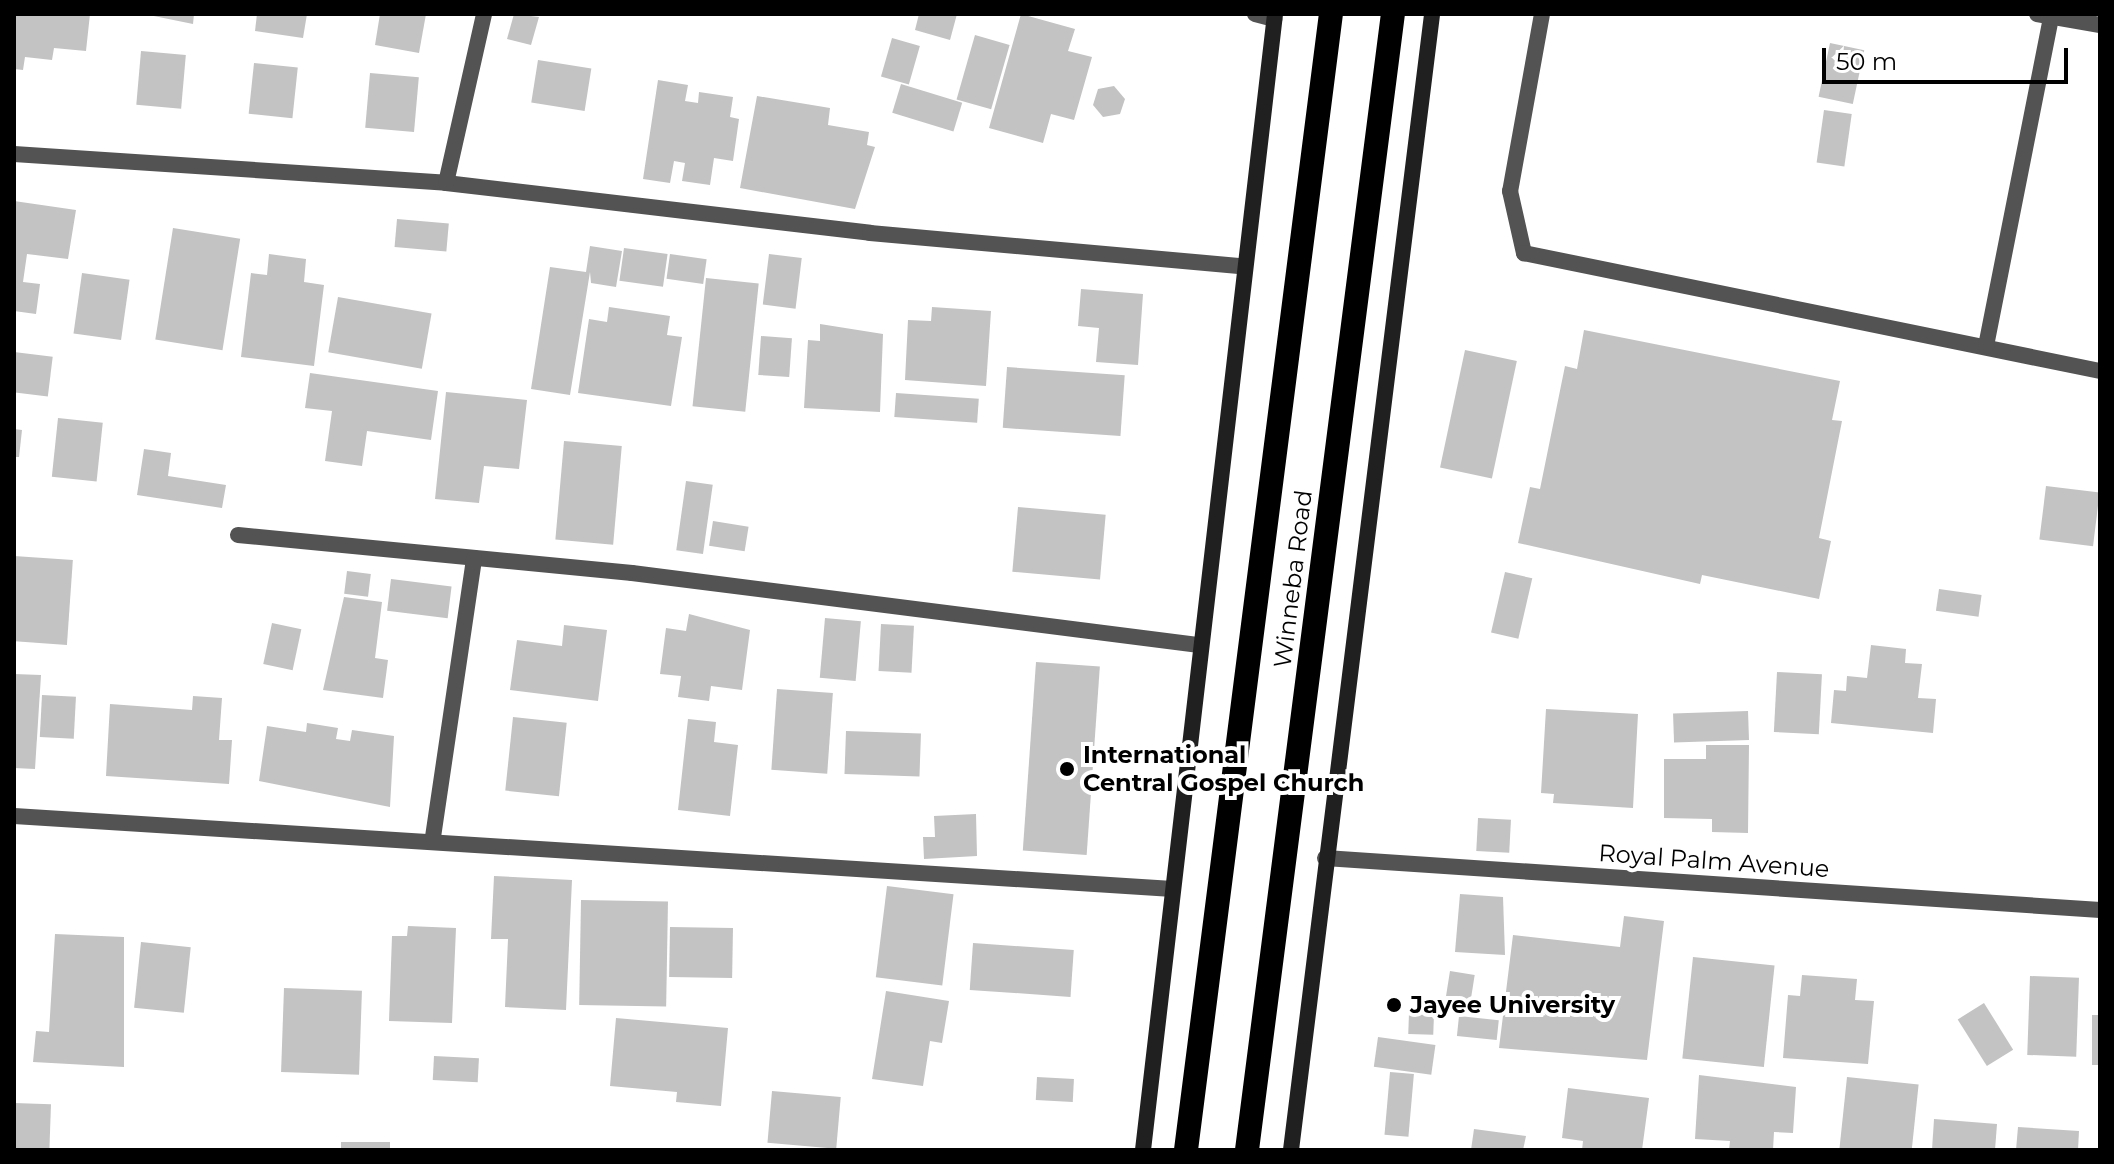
<!DOCTYPE html>
<style>
body{margin:0}
#map{position:relative;width:2114px;height:1164px;overflow:hidden;background:#fff;font-family:Montserrat,sans-serif}
div>[style]{position:absolute}
[style*='--x']{left:calc(var(--x)*1px);top:calc(var(--y)*1px);width:calc(var(--w)*1px);rotate:calc(var(--a)*1deg)}
.building>*{inset:0;background:#c3c3c3;transform-origin:0 0}
.lane>*{height:16px;margin:-8px;padding:0 8px;transform-origin:8px;border-radius:8px;background:#535353}
.street>*{height:16px;margin:-8px;padding:0 8px;transform-origin:8px;border-radius:8px;background:#535353}
.secondary>*{height:16px;margin:-8px;padding:0 8px;transform-origin:8px;border-radius:8px;background:#202020}
.highway>*{height:24px;margin:-12px;padding:0 12px;transform-origin:12px;border-radius:12px;background:#000}
.dots>*{width:22px;height:22px;translate:-50% -50%;box-sizing:border-box;border:4px solid #fff;border-radius:50%}
span{translate:-50% -50%;white-space:nowrap;text-align:center;line-height:1.15;-webkit-text-stroke:8px #fff;paint-order:stroke}
.street-label{font-size:24px;color:#000}
.poi-label{font-size:24px;color:#000;font-weight:700}
.left{translate:0 -50%;text-align:left}
.frame{position:absolute;inset:0;border:16px solid #000;pointer-events:none}
.scale{position:absolute;left:1822px;top:48px;width:246px;height:36px;box-sizing:border-box;border:4px solid #000;border-top:0;padding-left:10px;font-size:24px;line-height:28px;white-space:nowrap;color:#000;-webkit-text-stroke:6px #fff;paint-order:stroke}
</style>
<div id="map">
<div class="building">
<i style="clip-path:polygon(14px 14px,90px 14px,86px 51px,54px 48px,52px 60px,25px 57px,23px 70px,14px 69px)"></i>
<i style="clip-path:polygon(144px 14px,194px 14px,193px 24px)"></i>
<i style="clip-path:polygon(257px 14px,307px 14px,303px 38px,255px 31px)"></i>
<i style="clip-path:polygon(380px 14px,426px 14px,419px 53px,375px 45px)"></i>
<i style="clip-path:polygon(514px 14px,539px 17px,531px 45px,507px 39px)"></i>
<i style="clip-path:polygon(919px 14px,957px 14px,950px 40px,915px 30px)"></i>
<i style="clip-path:polygon(1021px 14px,1075px 29px,1068px 51px,1092px 57px,1074px 120px,1051px 114px,1043px 143px,989px 128px)"></i>
<i style="left:975px;top:35px;width:36px;height:67px;rotate:16deg"></i>
<i style="left:892px;top:38px;width:29px;height:40px;rotate:16deg"></i>
<i style="left:1830px;top:43px;width:35px;height:55px;rotate:12deg"></i>
<i style="left:141px;top:51px;width:45px;height:54px;rotate:5deg"></i>
<i style="left:538px;top:60px;width:54px;height:43px;rotate:9deg"></i>
<i style="left:254px;top:63px;width:44px;height:51px;rotate:6deg"></i>
<i style="left:370px;top:73px;width:49px;height:55px;rotate:5deg"></i>
<i style="clip-path:polygon(658px 80px,688px 85px,685px 101px,698px 103px,699px 92px,733px 97px,730px 117px,739px 119px,733px 161px,714px 158px,710px 185px,682px 181px,685px 163px,674px 161px,670px 183px,643px 179px)"></i>
<i style="left:901px;top:84px;width:64px;height:30px;rotate:17deg"></i>
<i style="clip-path:polygon(1114px 86px,1125px 99px,1120px 114px,1103px 117px,1093px 105px,1098px 89px)"></i>
<i style="clip-path:polygon(757px 96px,830px 108px,828px 125px,869px 132px,867px 145px,875px 147px,855px 209px,740px 188px)"></i>
<i style="left:1824px;top:110px;width:28px;height:53px;rotate:8deg"></i>
<i style="clip-path:polygon(14px 201px,76px 210px,68px 259px,27px 254px,23px 282px,40px 284px,36px 314px,14px 311px)"></i>
<i style="left:397px;top:219px;width:52px;height:28px;rotate:5deg"></i>
<i style="left:173px;top:228px;width:68px;height:113px;rotate:9deg"></i>
<i style="clip-path:polygon(590px 246px,622px 251px,616px 287px,591px 283px,590px 272px,570px 395px,531px 389px,550px 267px,586px 272px)"></i>
<i style="left:624px;top:248px;width:44px;height:33px;rotate:8deg"></i>
<i style="clip-path:polygon(269px 254px,306px 259px,304px 282px,324px 285px,314px 366px,241px 357px,251px 273px,267px 275px)"></i>
<i style="left:670px;top:254px;width:37px;height:25px;rotate:8deg"></i>
<i style="left:769px;top:254px;width:33px;height:51px;rotate:7deg"></i>
<i style="left:82px;top:273px;width:48px;height:61px;rotate:8deg"></i>
<i style="left:706px;top:278px;width:53px;height:129px;rotate:6deg"></i>
<i style="clip-path:polygon(1081px 289px,1143px 294px,1138px 365px,1096px 362px,1099px 328px,1078px 326px)"></i>
<i style="left:338px;top:297px;width:95px;height:56px;rotate:10deg"></i>
<i style="clip-path:polygon(609px 307px,670px 316px,667px 335px,682px 337px,671px 406px,578px 393px,589px 319px,607px 322px)"></i>
<i style="clip-path:polygon(932px 307px,991px 311px,986px 386px,905px 380px,908px 320px,931px 321px)"></i>
<i style="clip-path:polygon(820px 324px,883px 334px,880px 412px,804px 408px,808px 340px,820px 341px)"></i>
<i style="clip-path:polygon(1584px 330px,1840px 381px,1832px 420px,1842px 421px,1819px 538px,1831px 541px,1819px 599px,1702px 575px,1700px 584px,1518px 543px,1530px 487px,1540px 489px,1565px 366px,1577px 369px)"></i>
<i style="left:761px;top:336px;width:31px;height:39px;rotate:4deg"></i>
<i style="left:1465px;top:350px;width:53px;height:120px;rotate:12deg"></i>
<i style="left:14px;top:352px;width:39px;height:40px;rotate:7deg"></i>
<i style="left:1007px;top:367px;width:118px;height:61px;rotate:4deg"></i>
<i style="clip-path:polygon(310px 373px,438px 391px,431px 440px,367px 431px,362px 466px,325px 461px,332px 411px,305px 408px)"></i>
<i style="clip-path:polygon(446px 392px,527px 400px,519px 469px,484px 466px,479px 503px,435px 499px)"></i>
<i style="left:896px;top:393px;width:83px;height:24px;rotate:4deg"></i>
<i style="left:58px;top:418px;width:45px;height:59px;rotate:6deg"></i>
<i style="clip-path:polygon(14px 429px,22px 430px,19px 457px,14px 457px)"></i>
<i style="left:564px;top:441px;width:58px;height:99px;rotate:5deg"></i>
<i style="clip-path:polygon(144px 449px,171px 453px,168px 476px,226px 485px,222px 508px,137px 495px)"></i>
<i style="left:686px;top:481px;width:27px;height:70px;rotate:8deg"></i>
<i style="left:2046px;top:486px;width:54px;height:54px;rotate:7deg"></i>
<i style="left:1018px;top:507px;width:88px;height:65px;rotate:5deg"></i>
<i style="left:713px;top:521px;width:36px;height:25px;rotate:9deg"></i>
<i style="left:14px;top:556px;width:59px;height:85px;rotate:4deg"></i>
<i style="left:347px;top:571px;width:24px;height:23px;rotate:7deg"></i>
<i style="left:1505px;top:572px;width:28px;height:62px;rotate:13deg"></i>
<i style="left:391px;top:579px;width:61px;height:32px;rotate:7deg"></i>
<i style="left:1939px;top:589px;width:43px;height:22px;rotate:8deg"></i>
<i style="clip-path:polygon(344px 597px,382px 602px,375px 658px,388px 660px,383px 698px,323px 690px)"></i>
<i style="clip-path:polygon(689px 614px,750px 630px,742px 690px,711px 686px,709px 701px,678px 697px,681px 676px,660px 674px,666px 628px,686px 631px)"></i>
<i style="left:825px;top:618px;width:36px;height:60px;rotate:5deg"></i>
<i style="left:272px;top:623px;width:30px;height:42px;rotate:12deg"></i>
<i style="left:881px;top:624px;width:33px;height:47px;rotate:3deg"></i>
<i style="clip-path:polygon(564px 625px,607px 630px,598px 701px,510px 690px,517px 640px,562px 646px)"></i>
<i style="clip-path:polygon(1871px 645px,1906px 649px,1905px 663px,1922px 664px,1918px 698px,1936px 699px,1933px 733px,1831px 723px,1834px 690px,1846px 691px,1847px 676px,1867px 678px)"></i>
<i style="left:1036px;top:662px;width:64px;height:189px;rotate:4deg"></i>
<i style="left:1777px;top:672px;width:45px;height:60px;rotate:3deg"></i>
<i style="clip-path:polygon(14px 674px,41px 675px,35px 769px,14px 768px)"></i>
<i style="left:777px;top:689px;width:56px;height:81px;rotate:4deg"></i>
<i style="left:42px;top:695px;width:34px;height:42px;rotate:3deg"></i>
<i style="clip-path:polygon(193px 696px,222px 698px,219px 740px,232px 740px,229px 784px,106px 776px,110px 704px,192px 710px)"></i>
<i style="clip-path:polygon(1546px 709px,1638px 714px,1633px 808px,1553px 803px,1554px 794px,1541px 793px)"></i>
<i style="left:1748px;top:711px;width:29px;height:75px;rotate:88deg"></i>
<i style="left:513px;top:717px;width:54px;height:74px;rotate:6deg"></i>
<i style="clip-path:polygon(688px 719px,716px 722px,714px 742px,738px 745px,730px 816px,678px 810px)"></i>
<i style="clip-path:polygon(307px 723px,338px 728px,336px 739px,350px 741px,352px 730px,394px 736px,390px 807px,259px 781px,267px 726px,306px 732px)"></i>
<i style="left:846px;top:731px;width:75px;height:43px;rotate:2deg"></i>
<i style="clip-path:polygon(1706px 745px,1749px 745px,1748px 833px,1712px 832px,1712px 819px,1664px 818px,1664px 759px,1706px 759px)"></i>
<i style="clip-path:polygon(976px 814px,977px 856px,924px 859px,923px 837px,935px 837px,934px 816px)"></i>
<i style="left:1478px;top:818px;width:33px;height:33px;rotate:3deg"></i>
<i style="clip-path:polygon(494px 876px,572px 880px,566px 1010px,505px 1007px,508px 939px,491px 939px)"></i>
<i style="left:887px;top:886px;width:67px;height:92px;rotate:7deg"></i>
<i style="clip-path:polygon(1460px 894px,1503px 897px,1505px 955px,1455px 952px)"></i>
<i style="left:581px;top:900px;width:87px;height:105px;rotate:1deg"></i>
<i style="clip-path:polygon(1624px 916px,1664px 921px,1647px 1060px,1499px 1048px,1513px 935px,1620px 947px)"></i>
<i style="clip-path:polygon(408px 926px,456px 928px,452px 1023px,389px 1021px,392px 936px,407px 936px)"></i>
<i style="left:670px;top:927px;width:63px;height:50px;rotate:1deg"></i>
<i style="clip-path:polygon(55px 934px,124px 937px,124px 1067px,33px 1062px,36px 1031px,49px 1032px)"></i>
<i style="left:141px;top:942px;width:50px;height:66px;rotate:6deg"></i>
<i style="left:973px;top:943px;width:101px;height:47px;rotate:4deg"></i>
<i style="left:1693px;top:957px;width:82px;height:102px;rotate:6deg"></i>
<i style="left:1450px;top:971px;width:25px;height:38px;rotate:9deg"></i>
<i style="clip-path:polygon(1802px 975px,1857px 979px,1855px 1000px,1874px 1001px,1868px 1064px,1783px 1058px,1788px 995px,1800px 996px)"></i>
<i style="left:2030px;top:976px;width:49px;height:79px;rotate:2deg"></i>
<i style="left:284px;top:988px;width:78px;height:84px;rotate:2deg"></i>
<i style="clip-path:polygon(886px 991px,949px 1001px,942px 1043px,930px 1041px,923px 1086px,872px 1079px)"></i>
<i style="left:1984px;top:1003px;width:55px;height:31px;rotate:58deg"></i>
<i style="left:1409px;top:1013px;width:25px;height:21px;rotate:2deg"></i>
<i style="left:2092px;top:1015px;width:8px;height:50px"></i>
<i style="left:1459px;top:1016px;width:40px;height:20px;rotate:6deg"></i>
<i style="clip-path:polygon(616px 1018px,728px 1028px,721px 1106px,676px 1102px,677px 1092px,610px 1086px)"></i>
<i style="left:1378px;top:1037px;width:58px;height:30px;rotate:8deg"></i>
<i style="left:434px;top:1056px;width:45px;height:24px;rotate:3deg"></i>
<i style="left:1390px;top:1072px;width:24px;height:63px;rotate:5deg"></i>
<i style="clip-path:polygon(1699px 1075px,1796px 1087px,1793px 1133px,1774px 1132px,1773px 1150px,1729px 1150px,1730px 1141px,1695px 1139px)"></i>
<i style="left:1037px;top:1077px;width:37px;height:23px;rotate:3deg"></i>
<i style="left:1847px;top:1077px;width:72px;height:73px;rotate:6deg"></i>
<i style="clip-path:polygon(1568px 1088px,1649px 1098px,1642px 1150px,1582px 1150px,1583px 1141px,1562px 1138px)"></i>
<i style="left:772px;top:1091px;width:69px;height:52px;rotate:5deg"></i>
<i style="left:14px;top:1103px;width:37px;height:47px;rotate:2deg"></i>
<i style="clip-path:polygon(1934px 1119px,1997px 1124px,1995px 1150px,1932px 1150px)"></i>
<i style="clip-path:polygon(2018px 1127px,2079px 1131px,2078px 1150px,2016px 1150px)"></i>
<i style="clip-path:polygon(1474px 1129px,1526px 1136px,1523px 1150px,1471px 1150px)"></i>
<i style="left:341px;top:1142px;width:49px;height:8px"></i>
</div>
<div class="lane">
<i style="--x:1255;--y:14;--w:20;--a:15"></i>
<i style="--x:1542;--y:14;--w:180;--a:100.2"></i>
<i style="--x:1510;--y:191;--w:64;--a:77.3"></i>
<i style="--x:1524;--y:253;--w:588;--a:11.58"></i>
<i style="--x:1986;--y:346;--w:335;--a:-78.8"></i>
</div>
<div class="street">
<i style="--x:2037;--y:14;--w:64;--a:9.9"></i>
<i style="--x:14;--y:154;--w:433;--a:3.8"></i>
<i style="--x:446;--y:183;--w:427;--a:6.7"></i>
<i style="--x:870;--y:233;--w:373;--a:5.1"></i>
<i style="--x:446;--y:183;--w:173;--a:-77.3"></i>
<i style="--x:238;--y:535;--w:396;--a:5.5"></i>
<i style="--x:632;--y:573;--w:572;--a:7.24"></i>
<i style="--x:14;--y:816;--w:1161;--a:3.6"></i>
<i style="--x:433;--y:837;--w:282;--a:-81.6"></i>
<i style="--x:1325;--y:858;--w:777;--a:3.84"></i>
</div>
<div class="secondary">
<i style="--x:1143;--y:1150;--w:1144;--a:-83.37"></i>
<i style="--x:1291;--y:1150;--w:1145;--a:-82.92"></i>
</div>
<div class="highway">
<i style="--x:1186;--y:1150;--w:1145;--a:-82.73"></i>
<i style="--x:1247;--y:1150;--w:1145;--a:-82.68"></i>
</div>
<div class="dots">
<i style="left:1067px;top:769px;background:#000"></i>
<i style="left:1394px;top:1005px;background:#000"></i>
</div>
<div class="street-label">
<span style="left:1293px;top:579px;rotate:-83deg">Winneba Road</span>
<span style="left:1714px;top:861px;rotate:4deg">Royal Palm Avenue</span>
</div>
<div class="poi-label">
<span class="left" style="left:1083px;top:769px">International<br>Central Gospel Church</span>
<span class="left" style="left:1410px;top:1005px">Jayee University</span>
</div>
<div class="frame"></div>
<div class="scale">50 m</div>
</div>
